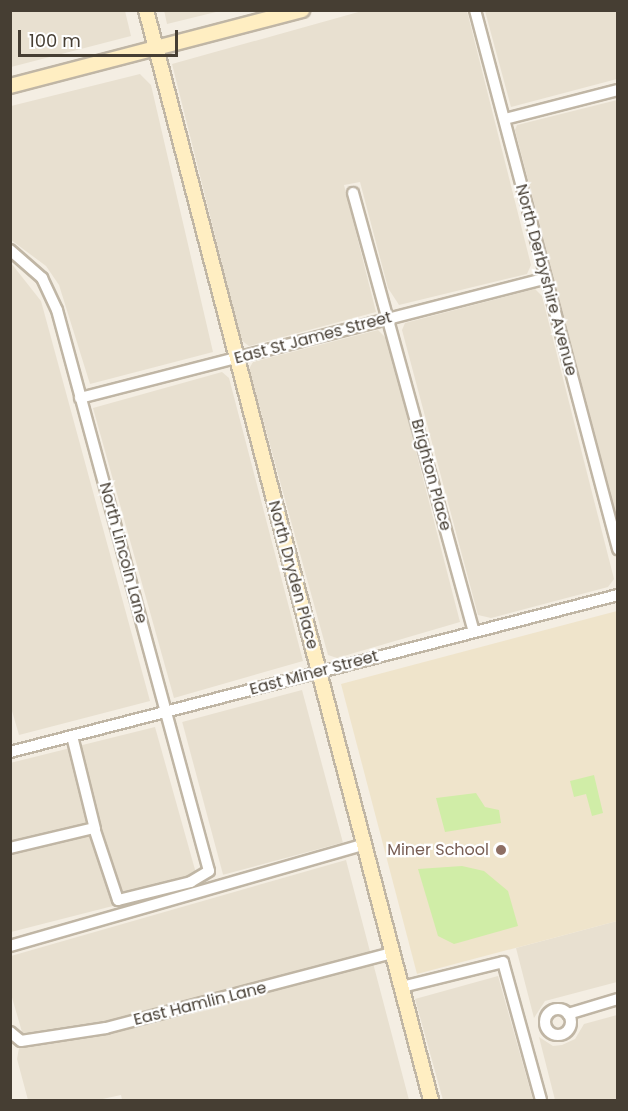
<!DOCTYPE html>
<style>
body{margin:0}
#map{position:relative;width:628px;height:1111px;overflow:hidden;background:#f4eee3;font-family:Poppins,sans-serif}
div>[style]{position:absolute}
[style*='--x']{left:calc(var(--x)*1px);top:calc(var(--y)*1px);width:calc(var(--w)*1px);rotate:calc(var(--a)*1deg)}
.residential>*{inset:0;background:#e8e0d0;transform-origin:0 0}
.education>*{inset:0;background:#efe4cb}
.green>*{inset:0;background:#d0eda7}
.roads{filter:drop-shadow(2px 0 #c0b6a5) drop-shadow(-2px 0 #c0b6a5) drop-shadow(0 2px #c0b6a5) drop-shadow(0 -2px #c0b6a5)}
.street>*{height:10px;margin:-5px;padding:0 5px;transform-origin:5px;border-radius:5px;background:#fff}
.street>.ring{margin:-5px;padding:0;box-sizing:content-box;background:none;border:10px solid #fff;border-radius:50%}
.secondary>*{height:14px;margin:-7px;padding:0 7px;transform-origin:7px;border-radius:7px;background:#ffeec2}
.dots>*{width:16px;height:16px;translate:-50% -50%;box-sizing:border-box;border:3px solid #fff;border-radius:50%}
span{translate:-50% -50%;white-space:nowrap;text-align:center;line-height:1.15;-webkit-text-stroke:4.5px #fff;paint-order:stroke}
.street-label{font-size:16px;color:#463e33}
.education-label{font-size:16px;color:#785e54}
.right{translate:-100% -50%;text-align:right}
.frame{position:absolute;inset:0;border:12px solid #463e33;pointer-events:none}
.scale{position:absolute;left:18px;top:30px;width:160px;height:27px;box-sizing:border-box;border:3px solid #463e33;border-top:0;padding-left:8px;font-size:18px;line-height:21px;white-space:nowrap;color:#463e33;-webkit-text-stroke:4px #fff;paint-order:stroke}
</style>
<div id="map">
<div class="residential">
<i style="clip-path:polygon(11px 10px,125px 11px,131px 36px,11px 67px)"></i>
<i style="clip-path:polygon(164px 10px,220px 10px,220px 11px,167px 24px)"></i>
<i style="clip-path:polygon(362px 11px,467px 11px,531px 265px,527px 274px,399px 305px,388px 288px,360px 182px,344px 185px,376px 312px,249px 346px,241px 340px,172px 64px)"></i>
<i style="clip-path:polygon(485px 11px,617px 11px,617px 79px,511px 107px)"></i>
<i style="clip-path:polygon(140px 74px,151px 85px,213px 352px,90px 384px,59px 285px,46px 266px,11px 240px,11px 106px)"></i>
<i style="clip-path:polygon(617px 100px,618px 100px,617px 518px,515px 130px,517px 125px)"></i>
<i style="clip-path:polygon(11px 263px,41px 301px,150px 701px,19px 735px,10px 704px)"></i>
<i style="clip-path:polygon(535px 289px,542px 296px,614px 579px,608px 587px,491px 618px,478px 615px,402px 330px,405px 323px)"></i>
<i style="clip-path:polygon(378px 330px,387px 339px,460px 622px,337px 658px,328px 655px,249px 369px,253px 362px)"></i>
<i style="clip-path:polygon(222px 372px,229px 378px,303px 661px,174px 698px,93px 408px)"></i>
<i style="left:302px;top:690px;width:158px;height:124px;rotate:75deg"></i>
<i style="clip-path:polygon(155px 727px,199px 884px,11px 932px,10px 763px)"></i>
<i style="clip-path:polygon(346px 860px,409px 1100px,122px 1100px,121px 1095px,98px 1100px,28px 1100px,17px 1059px,22px 1032px,11px 994px,11px 956px)"></i>
<i style="clip-path:polygon(617px 921px,617px 982px,545px 1001px,534px 1018px,516px 948px)"></i>
<i style="clip-path:polygon(498px 976px,533px 1100px,443px 1100px,415px 999px)"></i>
<i style="clip-path:polygon(617px 1015px,617px 1100px,555px 1100px,539px 1037px,553px 1046px,562px 1045px,575px 1039px,584px 1024px)"></i>
</div>
<div class="education">
<i style="clip-path:polygon(617px 611px,617px 921px,417px 974px,341px 684px)"></i>
</div>
<div class="green">
<i style="clip-path:polygon(594px 775px,603px 813px,592px 816px,586px 794px,574px 797px,570px 781px)"></i>
<i style="clip-path:polygon(476px 793px,485px 807px,499px 810px,501px 823px,445px 832px,436px 798px)"></i>
<i style="clip-path:polygon(462px 866px,484px 871px,508px 891px,518px 926px,454px 944px,438px 936px,418px 869px)"></i>
</div>
<div class="roads">
<div class="street">
<i style="--x:475;--y:10;--w:558;--a:75.14"></i>
<i style="--x:505;--y:119;--w:117;--a:-14.4"></i>
<i style="--x:353;--y:193;--w:455;--a:74.6"></i>
<i style="--x:10;--y:250;--w:43;--a:41.2"></i>
<i style="--x:42;--y:278;--w:35;--a:65"></i>
<i style="--x:57;--y:310;--w:581;--a:74.84"></i>
<i style="--x:209;--y:871;--w:21;--a:149"></i>
<i style="--x:191;--y:882;--w:75;--a:166.1"></i>
<i style="--x:118;--y:900;--w:76;--a:-108.4"></i>
<i style="--x:94;--y:828;--w:86;--a:166.6"></i>
<i style="--x:80;--y:398;--w:480;--a:-14.4"></i>
<i style="--x:72;--y:736;--w:96;--a:76.1"></i>
<i style="--x:10;--y:752;--w:628;--a:-14.48"></i>
<i style="--x:10;--y:946;--w:370;--a:-16"></i>
<i style="--x:402;--y:987;--w:104;--a:-13.9"></i>
<i style="--x:503;--y:962;--w:143;--a:74.6"></i>
<i class="ring" style="left:545px;top:1009px;width:16px;height:16px"></i>
<i style="--x:568;--y:1014;--w:52;--a:-16.7"></i>
<i style="--x:10;--y:1032;--w:14;--a:39"></i>
<i style="--x:21;--y:1041;--w:86;--a:-8.7"></i>
<i style="--x:106;--y:1028;--w:296;--a:-14.7"></i>
</div>
<div class="secondary">
<i style="--x:146;--y:10;--w:1127;--a:75.35"></i>
<i style="--x:10;--y:86;--w:302;--a:-14.6"></i>
</div>
</div>
<div class="dots">
<i style="left:501px;top:850px;background:#8d6e63"></i>
</div>
<div class="street-label">
<span style="left:546px;top:280px;rotate:75deg">North Derbyshire Avenue</span>
<span style="left:313px;top:338px;rotate:-15deg">East St James Street</span>
<span style="left:431px;top:475px;rotate:75deg">Brighton Place</span>
<span style="left:123px;top:553px;rotate:75deg">North Lincoln Lane</span>
<span style="left:293px;top:575px;rotate:75deg">North Dryden Place</span>
<span style="left:314px;top:673px;rotate:-15deg">East Miner Street</span>
<span style="left:200px;top:1004px;rotate:-14deg">East Hamlin Lane</span>
</div>
<div class="education-label">
<span class="right" style="left:489px;top:850px">Miner School</span>
</div>
<div class="frame"></div>
<div class="scale">100 m</div>
</div>
